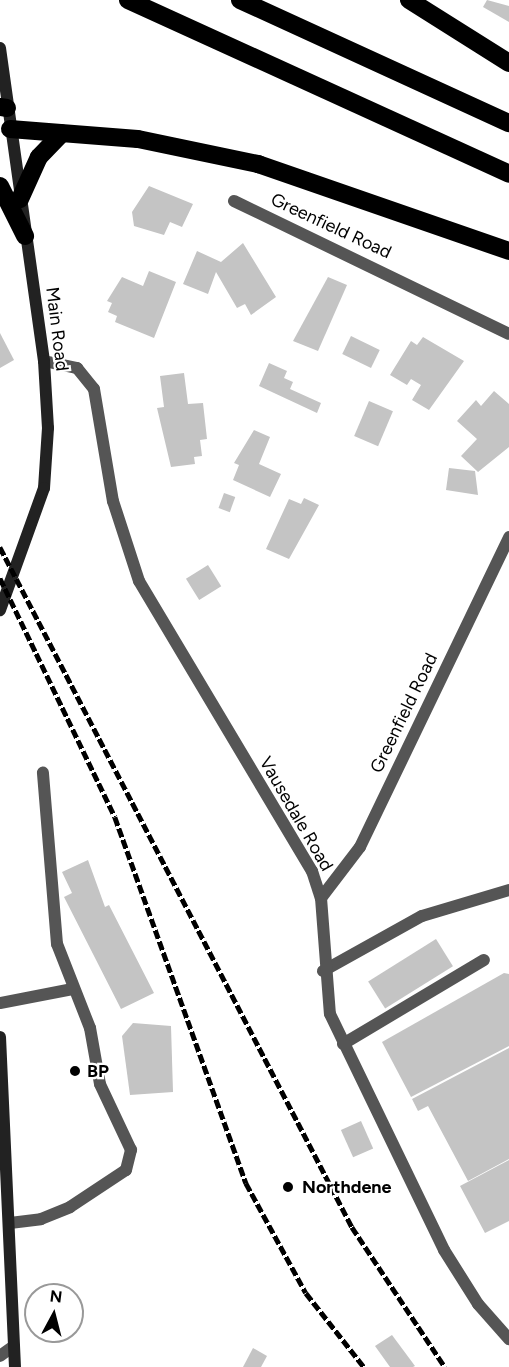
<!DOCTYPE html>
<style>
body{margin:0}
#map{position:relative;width:509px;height:1367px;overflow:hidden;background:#fff;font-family:Figtree,sans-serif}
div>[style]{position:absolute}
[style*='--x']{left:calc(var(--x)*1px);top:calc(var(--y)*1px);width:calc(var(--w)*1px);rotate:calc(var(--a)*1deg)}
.building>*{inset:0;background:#c4c4c4;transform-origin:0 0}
.service>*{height:12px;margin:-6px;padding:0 6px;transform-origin:6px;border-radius:6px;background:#555}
.minor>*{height:12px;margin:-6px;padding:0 6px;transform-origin:6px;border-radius:6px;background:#555}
.secondary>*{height:12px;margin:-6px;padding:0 6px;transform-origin:6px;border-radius:6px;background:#222}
.motorway>*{height:18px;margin:-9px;padding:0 9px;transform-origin:9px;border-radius:9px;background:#000}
.rail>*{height:4.5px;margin-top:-2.25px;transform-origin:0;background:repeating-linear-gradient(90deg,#000 0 9px,transparent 0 12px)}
.dots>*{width:16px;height:16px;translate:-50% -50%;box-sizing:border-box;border:3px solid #fff;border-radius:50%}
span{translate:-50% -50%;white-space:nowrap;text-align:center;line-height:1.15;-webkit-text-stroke:4.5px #fff;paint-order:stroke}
.street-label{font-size:18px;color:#000}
.poi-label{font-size:18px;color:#000;font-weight:700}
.left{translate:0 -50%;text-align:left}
.north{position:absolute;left:24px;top:1283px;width:60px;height:60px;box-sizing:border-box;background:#fff;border:2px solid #999;border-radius:50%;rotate:7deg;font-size:16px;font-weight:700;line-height:24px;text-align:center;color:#000}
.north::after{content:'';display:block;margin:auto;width:21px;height:27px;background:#000;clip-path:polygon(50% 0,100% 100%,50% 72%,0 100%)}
</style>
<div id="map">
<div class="building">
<i style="clip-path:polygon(487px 0,509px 6px,509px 22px,483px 7px)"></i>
<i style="clip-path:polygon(149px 186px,193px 204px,182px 227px,170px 222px,164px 235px,134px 226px,132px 212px)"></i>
<i style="clip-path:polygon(243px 243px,276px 297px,251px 315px,245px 304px,237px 308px,216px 272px,208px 294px,183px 284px,197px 251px,221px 262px)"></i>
<i style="clip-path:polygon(149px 271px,176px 282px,154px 338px,115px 322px,117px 316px,108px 312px,112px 303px,107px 301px,122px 277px,143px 286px)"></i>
<i style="clip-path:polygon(328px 277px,347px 285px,318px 351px,293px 341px)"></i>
<i style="clip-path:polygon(0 333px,14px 360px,0 368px)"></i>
<i style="left:351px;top:336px;width:32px;height:20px;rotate:26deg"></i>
<i style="clip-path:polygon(423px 337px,464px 361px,429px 410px,412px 400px,421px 385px,411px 379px,407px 385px,390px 375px,411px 341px,417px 345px)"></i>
<i style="clip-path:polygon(269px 363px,287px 371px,284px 378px,293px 382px,290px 389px,321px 403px,317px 413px,259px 386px)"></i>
<i style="clip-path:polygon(184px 373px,188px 404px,203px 403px,207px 439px,200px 440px,202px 456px,194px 457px,195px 464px,171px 467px,157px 408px,164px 407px,160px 376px)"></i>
<i style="clip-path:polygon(494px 391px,509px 404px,509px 447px,478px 472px,461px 456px,477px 439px,457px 421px,476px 400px,481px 406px)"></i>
<i style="left:369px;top:401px;width:26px;height:38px;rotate:23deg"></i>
<i style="clip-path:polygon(254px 430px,270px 437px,259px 464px,281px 474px,270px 497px,233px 480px,239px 465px,234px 463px)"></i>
<i style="clip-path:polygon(449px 468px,475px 471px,478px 495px,446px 490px)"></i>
<i style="left:224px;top:493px;width:12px;height:16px;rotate:20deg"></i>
<i style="clip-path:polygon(304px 498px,319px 505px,289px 559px,266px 549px,289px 499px,301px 504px)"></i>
<i style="left:208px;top:565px;width:25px;height:26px;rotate:58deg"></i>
<i style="clip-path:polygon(88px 860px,105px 907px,109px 905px,154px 993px,121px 1009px,64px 897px,72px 893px,62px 872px)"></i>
<i style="left:436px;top:939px;width:32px;height:80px;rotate:58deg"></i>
<i style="clip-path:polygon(504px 973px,509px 974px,509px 1046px,411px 1097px,382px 1042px)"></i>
<i style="clip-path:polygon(133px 1023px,171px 1026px,173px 1092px,130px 1095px,122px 1036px)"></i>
<i style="clip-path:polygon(509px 1048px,509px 1159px,468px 1181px,428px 1106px,418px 1111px,412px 1099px)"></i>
<i style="left:361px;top:1121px;width:30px;height:22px;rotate:66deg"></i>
<i style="clip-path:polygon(509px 1160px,509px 1221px,485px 1233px,460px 1186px)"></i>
<i style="clip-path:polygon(392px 1335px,415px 1366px,413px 1367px,390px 1367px,375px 1346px)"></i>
<i style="clip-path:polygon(253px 1348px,267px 1356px,261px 1367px,243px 1367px)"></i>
</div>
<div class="service">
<i style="--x:323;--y:971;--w:113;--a:-29.1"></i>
<i style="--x:422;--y:916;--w:91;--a:-16.6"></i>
<i style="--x:0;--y:1003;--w:74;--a:-10.9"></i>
<i style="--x:343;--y:1044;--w:164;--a:-30.8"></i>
<i style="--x:10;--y:1223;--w:31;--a:-7"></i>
<i style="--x:41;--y:1219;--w:31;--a:-22"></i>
<i style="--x:70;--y:1207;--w:67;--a:-33.5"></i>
<i style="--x:126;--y:1170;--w:21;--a:-76"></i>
<i style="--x:131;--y:1150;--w:73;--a:-115.2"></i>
<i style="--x:100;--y:1084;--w:57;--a:-100.1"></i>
<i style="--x:90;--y:1028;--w:90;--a:-111.4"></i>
<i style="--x:57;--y:944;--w:172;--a:-94.7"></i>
</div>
<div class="minor">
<i style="--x:234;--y:201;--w:305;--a:25.8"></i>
<i style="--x:44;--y:361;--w:34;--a:12"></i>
<i style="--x:77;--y:368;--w:27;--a:51"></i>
<i style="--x:94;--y:389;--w:114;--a:80.4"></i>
<i style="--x:113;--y:501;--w:84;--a:72"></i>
<i style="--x:139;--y:581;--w:338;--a:59.2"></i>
<i style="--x:312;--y:871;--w:28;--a:72"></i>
<i style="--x:321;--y:898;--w:116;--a:85.6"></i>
<i style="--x:330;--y:1014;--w:262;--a:64.2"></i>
<i style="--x:444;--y:1250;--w:64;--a:57.8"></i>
<i style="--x:478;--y:1304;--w:47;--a:48.5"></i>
<i style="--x:321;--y:898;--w:64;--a:-52.6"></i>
<i style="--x:360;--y:847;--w:344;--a:-64.3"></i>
<i style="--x:0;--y:1356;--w:17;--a:-36"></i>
</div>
<div class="secondary">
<i style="--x:0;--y:48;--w:316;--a:82"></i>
<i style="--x:44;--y:361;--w:67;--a:86.6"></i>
<i style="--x:48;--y:428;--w:60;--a:93.8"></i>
<i style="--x:44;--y:488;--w:130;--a:109.8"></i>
<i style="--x:0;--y:1037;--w:330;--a:87.4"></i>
</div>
<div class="motorway">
<i style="--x:128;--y:0;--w:419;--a:24.5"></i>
<i style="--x:240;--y:0;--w:296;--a:24.6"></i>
<i style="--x:409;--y:0;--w:118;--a:32.2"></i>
<i style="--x:0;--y:107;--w:7;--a:8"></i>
<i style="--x:10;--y:129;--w:128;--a:4.5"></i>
<i style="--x:138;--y:139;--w:123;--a:11.8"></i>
<i style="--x:258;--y:164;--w:266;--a:19.1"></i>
<i style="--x:0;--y:186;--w:56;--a:63.4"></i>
<i style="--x:20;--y:199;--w:46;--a:-65.7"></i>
<i style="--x:39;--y:157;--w:33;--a:-46"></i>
</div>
<div class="rail">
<i style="--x:0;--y:547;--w:766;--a:62.63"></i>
<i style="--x:352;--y:1227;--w:168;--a:56.4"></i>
<i style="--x:0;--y:578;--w:265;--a:64.3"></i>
<i style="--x:115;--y:817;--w:389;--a:70.3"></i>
<i style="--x:246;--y:1183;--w:125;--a:61.4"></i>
<i style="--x:306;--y:1293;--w:94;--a:51.9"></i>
</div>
<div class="dots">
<i style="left:75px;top:1071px;background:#000"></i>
<i style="left:288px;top:1187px;background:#000"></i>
</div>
<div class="street-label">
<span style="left:331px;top:226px;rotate:25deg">Greenfield Road</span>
<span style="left:57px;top:329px;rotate:83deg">Main Road</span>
<span style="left:404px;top:713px;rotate:-64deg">Greenfield Road</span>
<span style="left:296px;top:814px;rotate:60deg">Vausedale Road</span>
</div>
<div class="poi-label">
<span class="left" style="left:87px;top:1071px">BP</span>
<span class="left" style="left:302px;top:1187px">Northdene</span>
</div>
<div class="north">N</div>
</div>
